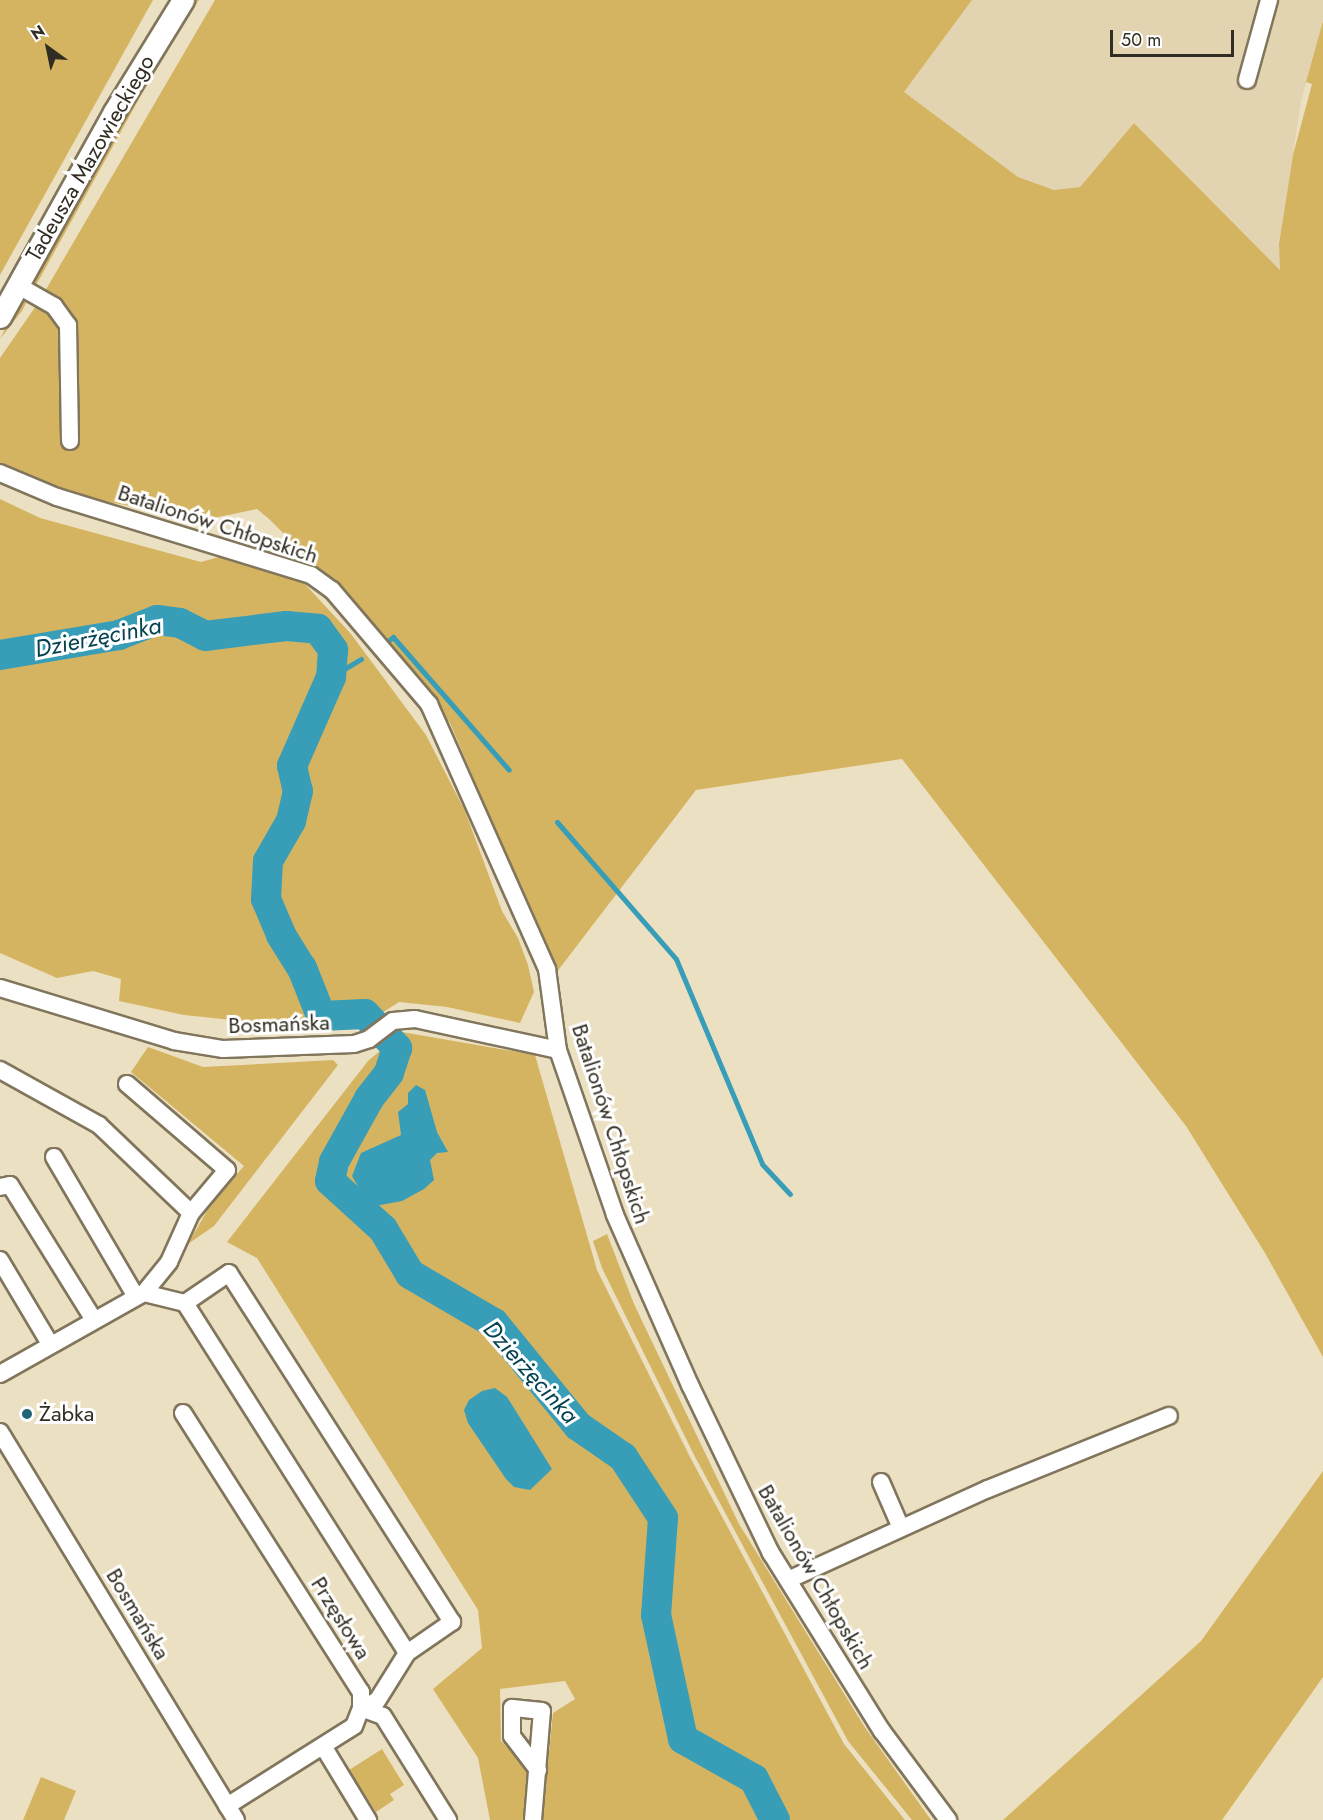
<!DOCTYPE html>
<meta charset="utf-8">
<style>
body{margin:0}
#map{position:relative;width:1323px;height:1820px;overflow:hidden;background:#ece0c3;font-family:Jost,sans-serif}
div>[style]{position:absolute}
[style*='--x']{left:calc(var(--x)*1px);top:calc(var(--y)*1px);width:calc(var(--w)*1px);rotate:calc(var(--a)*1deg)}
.built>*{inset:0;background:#e3d4b1}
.green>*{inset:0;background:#d5b461}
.water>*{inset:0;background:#389db7}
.stream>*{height:5px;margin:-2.5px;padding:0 2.5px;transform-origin:2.5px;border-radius:2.5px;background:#389db7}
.river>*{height:30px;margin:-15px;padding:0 15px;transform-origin:15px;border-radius:15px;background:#389db7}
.roads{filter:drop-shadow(2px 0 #81765c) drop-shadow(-2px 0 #81765c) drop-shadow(0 2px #81765c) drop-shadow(0 -2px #81765c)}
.minor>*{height:16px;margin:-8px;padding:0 8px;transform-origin:8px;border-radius:8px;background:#fff}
.major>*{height:21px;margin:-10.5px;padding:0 10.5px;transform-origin:10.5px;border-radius:10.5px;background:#fff}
.dots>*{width:16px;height:16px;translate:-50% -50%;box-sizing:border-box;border:3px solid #fff;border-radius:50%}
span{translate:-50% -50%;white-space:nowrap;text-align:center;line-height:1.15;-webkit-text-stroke:6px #fff;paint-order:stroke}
.street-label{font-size:22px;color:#312d22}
.poi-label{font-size:22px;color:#312d22}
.left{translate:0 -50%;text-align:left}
.water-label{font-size:24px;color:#044250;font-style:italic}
.north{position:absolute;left:18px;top:18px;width:60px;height:60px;-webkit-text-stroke:4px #fff;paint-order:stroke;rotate:327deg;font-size:16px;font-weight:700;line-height:24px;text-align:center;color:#312d22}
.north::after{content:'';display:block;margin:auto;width:21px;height:27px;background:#312d22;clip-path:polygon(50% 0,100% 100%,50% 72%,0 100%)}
.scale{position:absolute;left:1110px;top:30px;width:124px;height:27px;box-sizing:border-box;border:3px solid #312d22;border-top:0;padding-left:8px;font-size:18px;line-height:21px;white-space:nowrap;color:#312d22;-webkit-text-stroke:4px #fff;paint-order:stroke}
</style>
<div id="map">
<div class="built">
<i style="clip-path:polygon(972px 0,1323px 0,1323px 21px,1301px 101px,1293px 155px,1279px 244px,1281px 271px,1134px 123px,1080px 187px,1054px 190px,1018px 177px,904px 92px)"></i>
</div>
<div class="green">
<i style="clip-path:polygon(0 0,153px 0,0 275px)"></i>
<i style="clip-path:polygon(191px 0,199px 0,149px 81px,35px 287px,33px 276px)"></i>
<i style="clip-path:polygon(215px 0,972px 0,904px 92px,1018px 177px,1054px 190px,1080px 187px,1134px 123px,1280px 270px,1279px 244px,1293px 155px,1312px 84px,1306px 82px,1323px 21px,1323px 1357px,1265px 1253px,1186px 1126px,902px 759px,696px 790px,556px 973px,450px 723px,364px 613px,269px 519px,257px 509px,204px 520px,45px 490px,0 470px,0 358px,38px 303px)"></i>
<i style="clip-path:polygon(28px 299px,22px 311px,0 339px,18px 303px)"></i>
<i style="clip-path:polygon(0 499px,40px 518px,201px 562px,219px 557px,303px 582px,351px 634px,426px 735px,465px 811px,502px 911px,518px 938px,528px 965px,534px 992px,520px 1023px,447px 1007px,399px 1002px,363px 1025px,310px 1028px,184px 1015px,119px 1001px,121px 979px,93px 971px,57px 978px,0 953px)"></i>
<i style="clip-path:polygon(402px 1032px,535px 1055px,597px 1270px,690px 1457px,844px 1744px,905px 1820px,542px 1820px,553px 1713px,575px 1699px,565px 1681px,500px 1689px,501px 1741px,530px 1770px,528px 1820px,490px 1820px,478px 1758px,433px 1689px,482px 1648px,478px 1610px,257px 1258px,227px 1242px,368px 1061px)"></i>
<i style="clip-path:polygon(148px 1047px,203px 1067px,333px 1060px,338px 1065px,214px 1226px,188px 1244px,211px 1204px,244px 1166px,131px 1072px)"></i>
<i style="clip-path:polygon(607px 1234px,634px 1304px,739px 1524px,864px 1726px,931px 1820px,912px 1820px,848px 1741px,694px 1455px,602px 1268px,593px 1241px)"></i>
<i style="clip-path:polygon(1323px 1471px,1323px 1677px,1222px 1820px,1003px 1820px,1201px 1641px)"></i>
<i style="clip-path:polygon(382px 1749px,404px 1785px,390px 1794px,394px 1800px,376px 1812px,349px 1770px)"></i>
<i style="clip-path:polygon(41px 1777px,76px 1791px,64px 1820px,23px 1820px)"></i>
</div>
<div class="water">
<i style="clip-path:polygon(416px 1085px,425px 1090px,437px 1132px,448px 1152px,437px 1153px,430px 1160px,434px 1180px,424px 1189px,402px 1201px,370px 1207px,352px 1176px,361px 1153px,401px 1135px,398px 1112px,408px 1104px,408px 1093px)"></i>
<i style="clip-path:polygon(495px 1388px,507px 1397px,552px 1469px,530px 1490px,514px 1487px,506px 1479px,468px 1423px,464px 1410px,469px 1400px,482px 1391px)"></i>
</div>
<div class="stream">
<i style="--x:383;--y:645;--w:13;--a:-39"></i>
<i style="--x:393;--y:637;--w:176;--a:48.9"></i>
<i style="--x:331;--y:677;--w:35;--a:-31"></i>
<i style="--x:557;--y:822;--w:181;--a:49"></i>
<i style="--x:676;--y:959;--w:222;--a:67.2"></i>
<i style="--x:762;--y:1164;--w:41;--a:47"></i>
</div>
<div class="river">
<i style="--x:0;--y:655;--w:121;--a:-9.5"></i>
<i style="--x:119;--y:635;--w:41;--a:-21.5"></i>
<i style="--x:157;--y:620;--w:23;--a:7"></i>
<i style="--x:180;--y:623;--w:28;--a:27"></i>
<i style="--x:205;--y:636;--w:82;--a:-7"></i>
<i style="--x:286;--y:626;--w:32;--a:5"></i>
<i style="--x:318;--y:629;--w:26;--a:54"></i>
<i style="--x:333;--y:650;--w:27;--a:94"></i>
<i style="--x:331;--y:677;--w:97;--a:113.7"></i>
<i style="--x:292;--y:766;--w:26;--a:77"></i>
<i style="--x:298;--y:791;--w:31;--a:103"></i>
<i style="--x:291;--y:821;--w:46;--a:119.9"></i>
<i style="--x:268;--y:861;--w:38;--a:93"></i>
<i style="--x:266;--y:899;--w:39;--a:67"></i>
<i style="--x:281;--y:935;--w:39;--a:58"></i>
<i style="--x:302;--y:968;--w:52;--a:68.4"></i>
<i style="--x:321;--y:1016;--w:44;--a:-2.6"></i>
<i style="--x:365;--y:1014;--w:47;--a:46.7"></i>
<i style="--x:397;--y:1048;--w:26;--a:108"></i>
<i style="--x:389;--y:1073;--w:33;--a:128"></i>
<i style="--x:369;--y:1099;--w:72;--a:119.1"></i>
<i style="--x:334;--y:1162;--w:19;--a:102"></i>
<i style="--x:330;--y:1181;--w:72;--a:42.2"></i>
<i style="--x:383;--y:1229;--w:52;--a:59"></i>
<i style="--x:410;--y:1274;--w:97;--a:30.3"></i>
<i style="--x:494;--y:1323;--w:133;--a:50.8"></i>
<i style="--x:578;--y:1426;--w:55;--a:34.6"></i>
<i style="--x:623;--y:1457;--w:73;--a:56.7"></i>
<i style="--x:663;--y:1518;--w:97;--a:94.1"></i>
<i style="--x:656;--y:1615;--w:127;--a:77.7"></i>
<i style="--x:683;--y:1739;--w:81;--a:29.4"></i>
<i style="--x:754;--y:1779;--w:46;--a:62.9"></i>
</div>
<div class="roads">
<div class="minor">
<i style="--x:1247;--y:80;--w:83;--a:-74.6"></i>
<i style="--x:17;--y:285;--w:43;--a:29.6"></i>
<i style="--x:54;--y:306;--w:24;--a:54"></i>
<i style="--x:68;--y:325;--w:116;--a:89"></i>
<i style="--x:0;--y:473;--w:62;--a:22.8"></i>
<i style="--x:57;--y:497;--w:266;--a:17.1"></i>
<i style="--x:311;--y:575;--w:26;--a:36"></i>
<i style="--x:332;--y:590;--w:150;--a:49.6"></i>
<i style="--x:429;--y:704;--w:290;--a:66"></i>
<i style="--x:547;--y:969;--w:82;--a:82.3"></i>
<i style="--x:558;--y:1050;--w:175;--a:70.9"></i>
<i style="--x:615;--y:1215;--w:186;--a:66.2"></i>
<i style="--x:690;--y:1385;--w:187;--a:64.3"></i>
<i style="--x:771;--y:1553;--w:210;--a:58.1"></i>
<i style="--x:882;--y:1731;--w:111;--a:53.4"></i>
<i style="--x:0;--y:988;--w:182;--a:16.9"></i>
<i style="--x:174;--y:1041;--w:50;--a:9.3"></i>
<i style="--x:223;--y:1049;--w:131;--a:-2.2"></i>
<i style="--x:354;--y:1044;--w:16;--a:-18"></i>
<i style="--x:369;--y:1039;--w:30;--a:-37"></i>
<i style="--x:393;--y:1021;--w:22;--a:-5"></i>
<i style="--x:415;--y:1019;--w:146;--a:12.2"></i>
<i style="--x:0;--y:1070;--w:113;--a:29.1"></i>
<i style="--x:99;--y:1125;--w:127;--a:43.7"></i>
<i style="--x:54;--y:1157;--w:160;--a:59.6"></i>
<i style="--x:0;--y:1187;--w:10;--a:-11"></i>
<i style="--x:10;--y:1185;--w:159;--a:58.1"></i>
<i style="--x:0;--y:1260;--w:98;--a:59.2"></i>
<i style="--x:144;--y:1293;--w:42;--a:13.7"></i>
<i style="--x:185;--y:1303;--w:414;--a:57.6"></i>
<i style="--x:407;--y:1653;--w:55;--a:-34.6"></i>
<i style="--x:452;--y:1622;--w:414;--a:-122.6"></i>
<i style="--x:229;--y:1273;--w:53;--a:145.7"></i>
<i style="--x:0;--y:1374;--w:165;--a:-29.4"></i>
<i style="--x:144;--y:1293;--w:40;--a:-51"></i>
<i style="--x:169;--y:1262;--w:54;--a:-65.8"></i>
<i style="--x:191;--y:1213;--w:56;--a:-50.1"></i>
<i style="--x:227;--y:1170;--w:132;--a:-139.3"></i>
<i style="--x:183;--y:1413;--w:331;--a:57.5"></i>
<i style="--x:361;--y:1692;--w:16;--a:90"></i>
<i style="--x:361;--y:1708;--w:19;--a:111"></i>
<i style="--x:354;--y:1726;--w:150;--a:147.8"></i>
<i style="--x:0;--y:1432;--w:454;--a:58.7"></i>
<i style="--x:881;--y:1482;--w:50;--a:66.5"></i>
<i style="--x:788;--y:1580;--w:220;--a:-24.5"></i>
<i style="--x:988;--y:1489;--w:195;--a:-22"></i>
<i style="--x:361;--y:1708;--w:23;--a:20"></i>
<i style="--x:383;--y:1716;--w:123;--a:58"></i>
<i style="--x:361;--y:1708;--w:17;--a:-24"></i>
<i style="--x:377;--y:1701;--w:57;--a:-58"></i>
<i style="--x:323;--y:1746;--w:87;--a:58.7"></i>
<i style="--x:533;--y:1820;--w:109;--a:-85.3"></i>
<i style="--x:542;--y:1711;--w:30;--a:-174"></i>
<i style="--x:512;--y:1708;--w:28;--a:90"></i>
<i style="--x:512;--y:1736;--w:43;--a:52.6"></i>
</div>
<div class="major">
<i style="--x:0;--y:317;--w:235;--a:-60.9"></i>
<i style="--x:114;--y:112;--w:132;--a:-58.4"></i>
</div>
</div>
<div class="dots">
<i style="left:27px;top:1414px;background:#216577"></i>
</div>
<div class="street-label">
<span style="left:90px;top:158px;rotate:-60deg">Tadeusza Mazowieckiego</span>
<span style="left:218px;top:524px;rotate:18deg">Batalionów Chłopskich</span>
<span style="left:279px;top:1024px;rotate:-2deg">Bosmańska</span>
<span style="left:611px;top:1124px;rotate:72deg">Batalionów Chłopskich</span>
<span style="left:816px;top:1577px;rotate:60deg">Batalionów Chłopskich</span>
<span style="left:138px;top:1614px;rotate:59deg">Bosmańska</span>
<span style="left:341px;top:1618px;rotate:58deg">Przęsłowa</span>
</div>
<div class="poi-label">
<span class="left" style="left:39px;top:1414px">Żabka</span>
</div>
<div class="water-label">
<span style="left:98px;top:637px;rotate:-11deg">Dzierżęcinka</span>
<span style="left:531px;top:1372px;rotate:48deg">Dzierżęcinka</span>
</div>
<div class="north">N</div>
<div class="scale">50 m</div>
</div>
